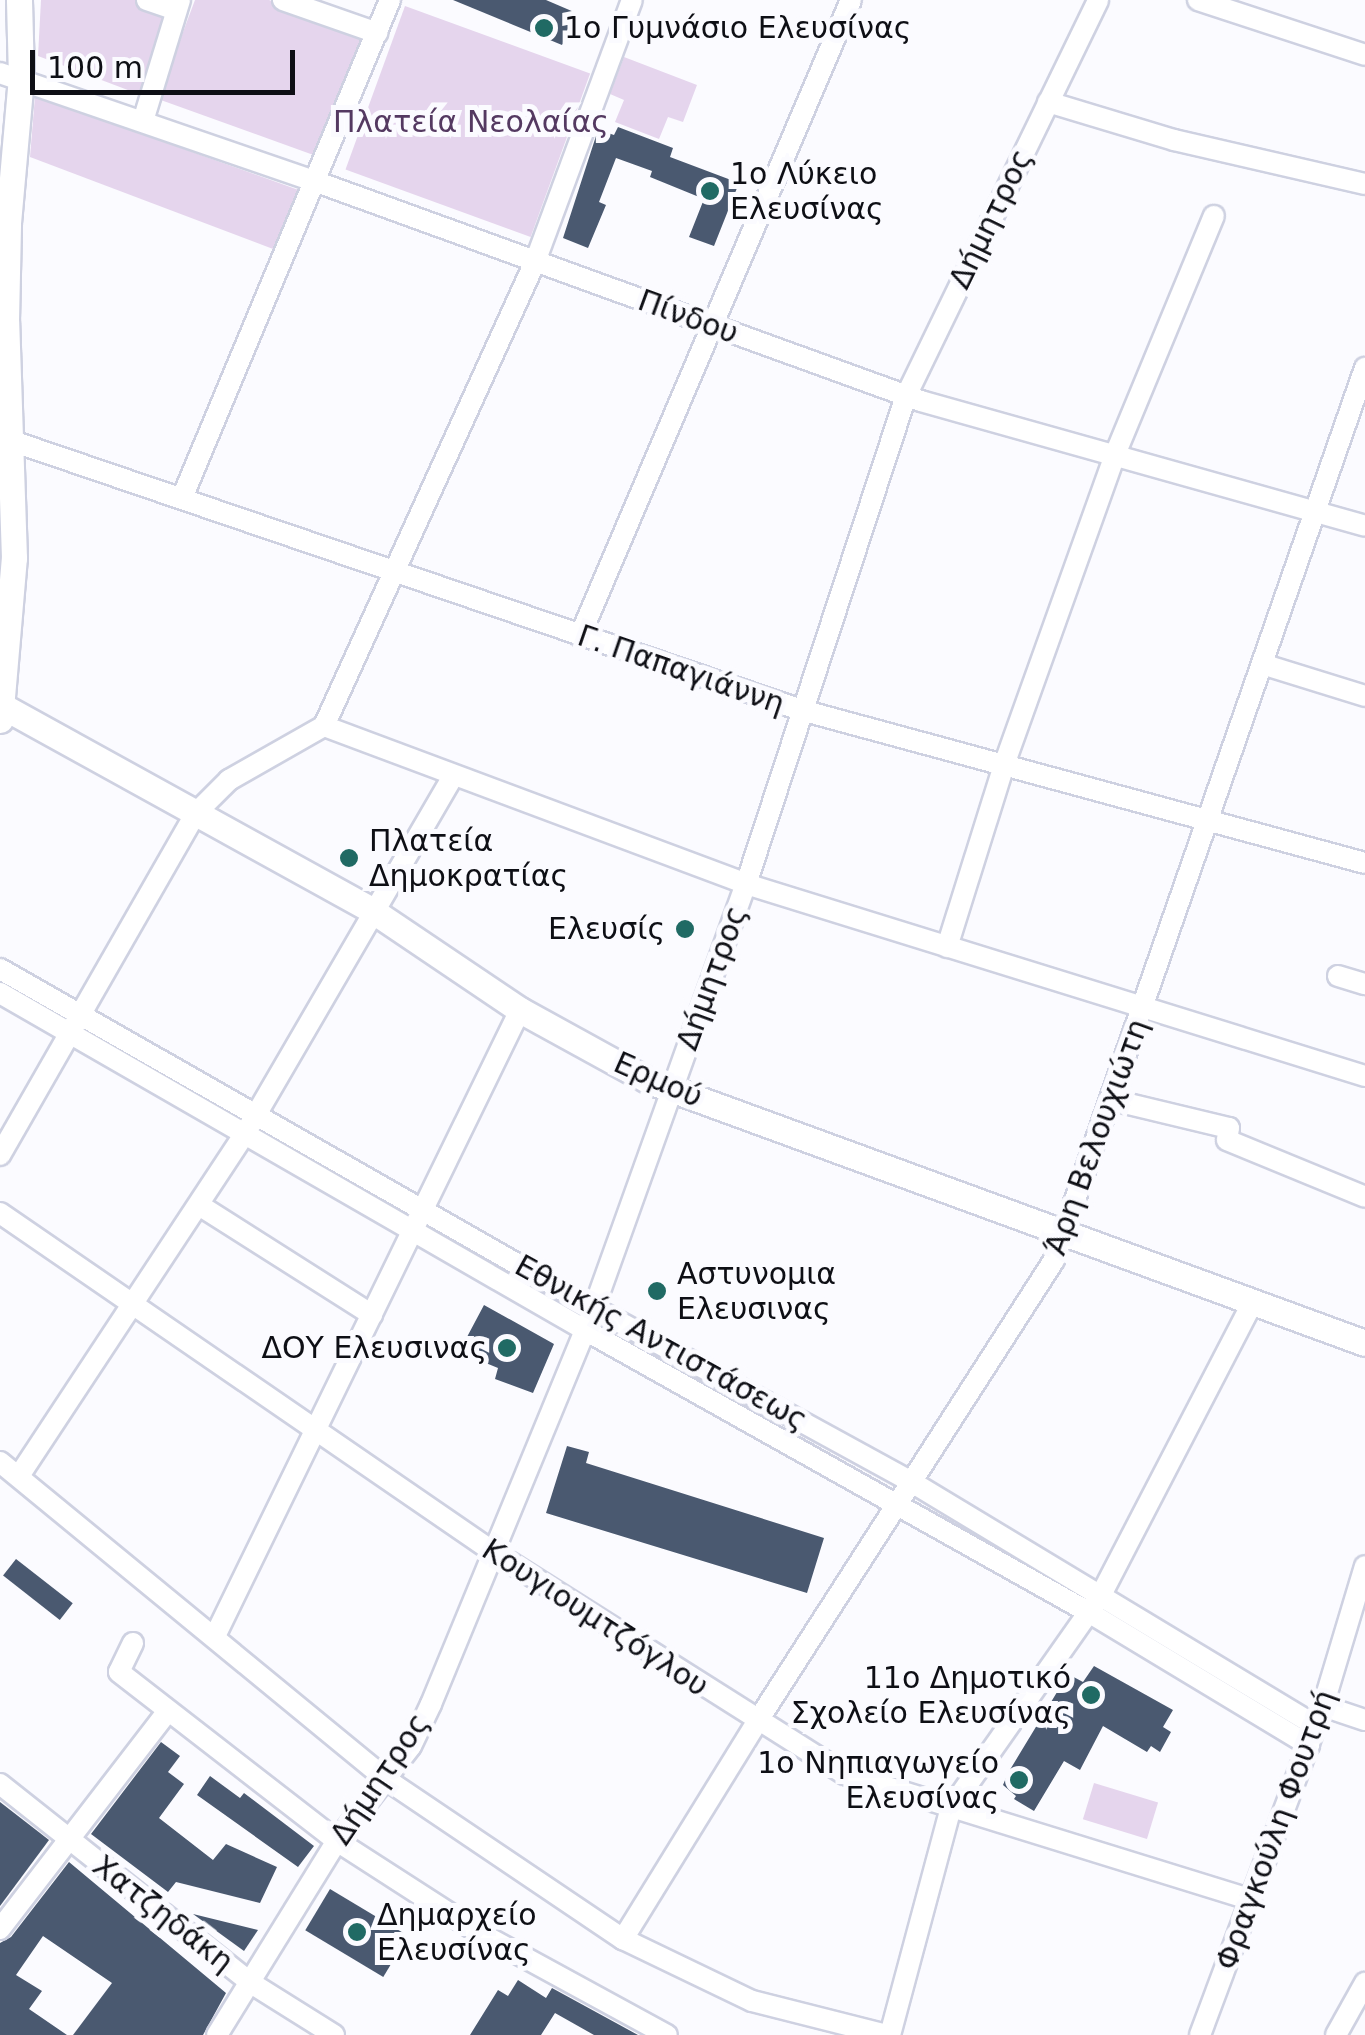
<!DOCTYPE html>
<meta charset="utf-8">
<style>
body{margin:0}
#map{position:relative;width:1365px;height:2035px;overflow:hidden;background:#fbfbff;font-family:"DejaVu Sans",sans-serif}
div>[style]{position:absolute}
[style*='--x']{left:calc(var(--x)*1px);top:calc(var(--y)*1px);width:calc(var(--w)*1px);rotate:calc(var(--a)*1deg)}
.green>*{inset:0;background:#e5d5ed;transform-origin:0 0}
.building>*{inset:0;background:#4a5970;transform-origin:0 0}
.roads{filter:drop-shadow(2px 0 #ced1e1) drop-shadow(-2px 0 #ced1e1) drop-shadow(0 2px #ced1e1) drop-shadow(0 -2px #ced1e1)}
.minor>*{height:20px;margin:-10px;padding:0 10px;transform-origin:10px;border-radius:10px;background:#fff}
.major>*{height:25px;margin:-12.5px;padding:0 12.5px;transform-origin:12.5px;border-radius:12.5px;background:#fff}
.dots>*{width:28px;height:28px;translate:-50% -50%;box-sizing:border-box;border:5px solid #fbfbff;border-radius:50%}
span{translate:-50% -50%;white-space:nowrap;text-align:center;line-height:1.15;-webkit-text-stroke:10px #fbfbff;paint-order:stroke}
.poi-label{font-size:30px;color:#0e0f15}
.left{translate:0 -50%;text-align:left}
.right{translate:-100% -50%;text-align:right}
.park-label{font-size:30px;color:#543961}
.street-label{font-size:30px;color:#0e0f15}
.scale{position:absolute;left:30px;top:50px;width:265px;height:45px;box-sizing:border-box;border:5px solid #0e0f15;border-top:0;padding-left:12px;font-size:30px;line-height:35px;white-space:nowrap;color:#0e0f15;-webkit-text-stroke:8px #fbfbff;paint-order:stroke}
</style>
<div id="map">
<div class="green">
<i style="clip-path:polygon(41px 0,135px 0,171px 13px,141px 95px,38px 56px)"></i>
<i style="clip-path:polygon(195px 0,269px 0,364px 38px,319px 157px,158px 99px)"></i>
<i style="left:405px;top:6px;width:197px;height:174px;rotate:20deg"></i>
<i style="clip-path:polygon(624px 57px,697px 85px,683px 122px,668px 117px,659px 139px,615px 122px,624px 100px,610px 94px)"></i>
<i style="clip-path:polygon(35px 96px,307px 193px,281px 252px,30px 157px)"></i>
<i style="left:1094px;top:1783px;width:67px;height:38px;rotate:17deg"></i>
</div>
<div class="building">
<i style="clip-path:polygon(453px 0,546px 0,574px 12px,562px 45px)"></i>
<i style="clip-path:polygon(618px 127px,673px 148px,670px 157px,739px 183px,714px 246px,689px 237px,704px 199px,650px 177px,652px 171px,616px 158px,599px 202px,606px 205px,588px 248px,563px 238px,596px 136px,602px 139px,605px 132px,614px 135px)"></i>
<i style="clip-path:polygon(484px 1305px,554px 1344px,533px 1393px,495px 1379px,498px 1368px,459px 1352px)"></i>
<i style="clip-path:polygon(567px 1446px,589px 1452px,586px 1463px,824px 1538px,807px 1593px,546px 1513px)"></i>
<i style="left:16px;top:1559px;width:72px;height:21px;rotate:38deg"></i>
<i style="clip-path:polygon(1094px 1666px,1173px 1710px,1163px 1727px,1171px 1732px,1160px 1752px,1151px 1746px,1147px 1752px,1103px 1726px,1080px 1770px,1064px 1761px,1034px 1811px,1014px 1799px,1016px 1796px,1003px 1785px,1008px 1773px,1068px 1674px,1083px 1682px)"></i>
<i style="clip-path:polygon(161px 1742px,180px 1756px,168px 1772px,184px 1784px,159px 1818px,213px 1860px,226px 1844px,277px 1867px,260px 1903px,176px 1882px,168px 1892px,91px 1834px)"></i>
<i style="clip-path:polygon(210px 1776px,240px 1798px,244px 1793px,314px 1846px,298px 1867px,197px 1795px)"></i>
<i style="clip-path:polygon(0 1802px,49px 1840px,0 1906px)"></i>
<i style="clip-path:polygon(69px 1862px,226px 1993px,203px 2035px,73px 2035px,112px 1983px,43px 1936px,16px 1975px,42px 1991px,29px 2009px,67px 2035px,0 2035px,0 1943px,11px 1937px)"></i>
<i style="left:330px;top:1889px;width:91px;height:48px;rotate:31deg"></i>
<i style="clip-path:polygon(193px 1914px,258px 1930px,244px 1951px)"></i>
<i style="clip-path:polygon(518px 1980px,546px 1998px,552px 1988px,638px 2035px,594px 2035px,555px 2013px,541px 2035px,470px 2035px,498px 1990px,508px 1996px)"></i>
</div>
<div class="roads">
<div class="minor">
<i style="--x:147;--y:0;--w:31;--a:19"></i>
<i style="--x:283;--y:0;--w:100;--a:19.3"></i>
<i style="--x:1198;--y:0;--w:176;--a:18.2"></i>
<i style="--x:0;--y:73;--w:335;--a:19"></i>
<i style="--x:317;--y:182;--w:642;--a:19.93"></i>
<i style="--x:921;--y:401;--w:461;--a:15.7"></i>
<i style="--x:1048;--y:102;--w:132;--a:16.8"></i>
<i style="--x:1174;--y:140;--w:196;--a:13"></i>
<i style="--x:143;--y:121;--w:127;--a:-73"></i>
<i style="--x:9;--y:440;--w:837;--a:18.82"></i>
<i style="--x:801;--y:710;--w:584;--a:15.18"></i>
<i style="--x:182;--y:498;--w:540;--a:-67.33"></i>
<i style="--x:580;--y:636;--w:691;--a:-66.92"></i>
<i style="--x:1265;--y:665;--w:105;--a:17.2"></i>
<i style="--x:324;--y:726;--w:451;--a:20.5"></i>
<i style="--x:746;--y:884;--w:648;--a:17.23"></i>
<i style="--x:324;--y:726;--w:510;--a:-65.55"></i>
<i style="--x:535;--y:262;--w:279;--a:-69.7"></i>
<i style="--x:947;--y:947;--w:191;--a:-72.6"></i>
<i style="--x:1004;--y:765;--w:327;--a:-70.3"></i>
<i style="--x:1114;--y:457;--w:261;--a:-67.5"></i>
<i style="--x:0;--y:969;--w:684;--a:29.71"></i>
<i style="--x:594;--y:1308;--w:360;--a:28.7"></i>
<i style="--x:910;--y:1481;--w:474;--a:31.1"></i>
<i style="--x:1338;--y:976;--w:28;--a:17"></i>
<i style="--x:0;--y:993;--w:675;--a:29.94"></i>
<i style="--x:585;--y:1330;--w:579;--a:29.27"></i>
<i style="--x:1090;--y:1613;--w:256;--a:31.1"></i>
<i style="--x:1112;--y:1100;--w:120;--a:13.5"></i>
<i style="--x:1229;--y:1128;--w:12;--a:99"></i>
<i style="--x:1227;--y:1140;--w:149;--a:22.4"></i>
<i style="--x:0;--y:1155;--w:393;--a:-60.2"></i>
<i style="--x:195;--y:814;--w:48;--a:-45"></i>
<i style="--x:229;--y:780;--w:109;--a:-29.6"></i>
<i style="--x:199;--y:1205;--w:205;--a:32.4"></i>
<i style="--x:0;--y:1213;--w:597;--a:34.49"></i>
<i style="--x:492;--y:1551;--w:418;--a:32.3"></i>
<i style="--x:845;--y:1774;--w:425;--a:17.2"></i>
<i style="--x:0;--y:1462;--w:501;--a:39.41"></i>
<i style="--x:387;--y:1780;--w:285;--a:34"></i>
<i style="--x:623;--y:1939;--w:143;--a:25.7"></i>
<i style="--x:752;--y:2001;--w:138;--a:14.2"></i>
<i style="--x:19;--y:1476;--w:412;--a:-56.6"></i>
<i style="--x:246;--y:1132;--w:411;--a:-59.8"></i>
<i style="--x:215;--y:1636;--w:696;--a:-64.02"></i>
<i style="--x:133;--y:1643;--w:32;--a:116"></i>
<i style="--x:119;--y:1672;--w:276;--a:37.8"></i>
<i style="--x:337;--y:1841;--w:168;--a:32.8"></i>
<i style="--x:478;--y:1932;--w:215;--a:28.6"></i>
<i style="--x:1323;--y:1706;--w:44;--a:18.4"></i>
<i style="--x:0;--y:1784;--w:320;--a:38.4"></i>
<i style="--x:251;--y:1983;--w:98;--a:32.1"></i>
<i style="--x:0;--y:1929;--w:275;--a:-52.4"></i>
<i style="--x:623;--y:1939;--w:255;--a:-58.3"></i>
<i style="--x:757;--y:1722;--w:549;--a:-57.26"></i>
<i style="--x:1054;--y:1260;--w:945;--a:-70.78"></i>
<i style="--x:217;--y:2035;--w:228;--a:-58.3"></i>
<i style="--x:337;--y:1841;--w:120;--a:-52.1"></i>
<i style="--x:411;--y:1746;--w:47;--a:-64.5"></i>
<i style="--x:431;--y:1704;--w:428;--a:-67.6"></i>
<i style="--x:594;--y:1308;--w:450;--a:-70.3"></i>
<i style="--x:746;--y:884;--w:514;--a:-71.85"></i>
<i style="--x:906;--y:396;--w:440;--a:-64.1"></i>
<i style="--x:890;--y:2035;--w:235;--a:-75"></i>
<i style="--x:951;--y:1808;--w:263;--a:-54.9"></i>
<i style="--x:1102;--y:1593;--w:328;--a:-62.6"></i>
<i style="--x:1200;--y:2035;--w:351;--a:-69.5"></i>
<i style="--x:1323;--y:1706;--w:146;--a:-73.3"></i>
<i style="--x:1336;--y:2035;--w:60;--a:-60.9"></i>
</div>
<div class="major">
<i style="--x:4;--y:707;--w:422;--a:28.9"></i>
<i style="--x:373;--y:911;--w:177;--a:34"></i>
<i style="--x:520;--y:1010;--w:147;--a:28.8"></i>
<i style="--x:649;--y:1081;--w:762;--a:20.1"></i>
<i style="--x:0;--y:720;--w:163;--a:-85.1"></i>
<i style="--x:14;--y:558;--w:237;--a:-91.9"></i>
<i style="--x:6;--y:321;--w:98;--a:-88.8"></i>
<i style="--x:8;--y:223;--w:147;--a:-84.9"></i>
<i style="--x:21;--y:77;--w:77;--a:-91.5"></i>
</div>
</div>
<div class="dots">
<i style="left:544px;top:28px;background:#206a64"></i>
<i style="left:710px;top:191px;background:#206a64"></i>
<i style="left:349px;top:858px;background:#206a64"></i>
<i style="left:685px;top:929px;background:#206a64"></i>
<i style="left:657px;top:1291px;background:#206a64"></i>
<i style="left:507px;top:1348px;background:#206a64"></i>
<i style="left:1091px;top:1695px;background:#206a64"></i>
<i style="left:1019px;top:1780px;background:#206a64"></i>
<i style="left:357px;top:1932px;background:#206a64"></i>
</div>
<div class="poi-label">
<span class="left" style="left:564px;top:28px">1ο Γυμνάσιο Ελευσίνας</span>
<span class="left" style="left:730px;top:191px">1ο Λύκειο<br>Ελευσίνας</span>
<span class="left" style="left:369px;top:858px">Πλατεία<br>Δημοκρατίας</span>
<span class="right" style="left:665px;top:929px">Ελευσίς</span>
<span class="left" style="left:677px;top:1291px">Αστυνομια<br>Ελευσινας</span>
<span class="right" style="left:487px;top:1348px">ΔΟΥ Ελευσινας</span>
<span class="right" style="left:1071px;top:1695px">11ο Δημοτικό<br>Σχολείο Ελευσίνας</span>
<span class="right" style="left:999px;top:1780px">1ο Νηπιαγωγείο<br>Ελευσίνας</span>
<span class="left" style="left:377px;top:1932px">Δημαρχείο<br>Ελευσίνας</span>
</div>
<div class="park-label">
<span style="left:471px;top:122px">Πλατεία Νεολαίας</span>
</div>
<div class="street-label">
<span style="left:991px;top:219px;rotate:-64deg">Δήμητρος</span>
<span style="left:688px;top:317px;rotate:20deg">Πίνδου</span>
<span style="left:681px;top:670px;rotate:19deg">Γ. Παπαγιάννη</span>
<span style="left:712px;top:978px;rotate:-70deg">Δήμητρος</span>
<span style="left:658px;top:1080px;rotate:24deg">Ερμού</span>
<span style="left:1097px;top:1137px;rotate:-70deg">Άρη Βελουχιώτη</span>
<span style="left:661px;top:1343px;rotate:29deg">Εθνικής Αντιστάσεως</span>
<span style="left:595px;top:1618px;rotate:33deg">Κουγιουμτζόγλου</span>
<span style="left:380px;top:1779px;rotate:-56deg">Δήμητρος</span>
<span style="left:1276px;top:1830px;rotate:-70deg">Φραγκούλη Φουτρή</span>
<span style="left:163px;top:1914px;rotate:38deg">Χατζηδάκη</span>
</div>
<div class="scale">100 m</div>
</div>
